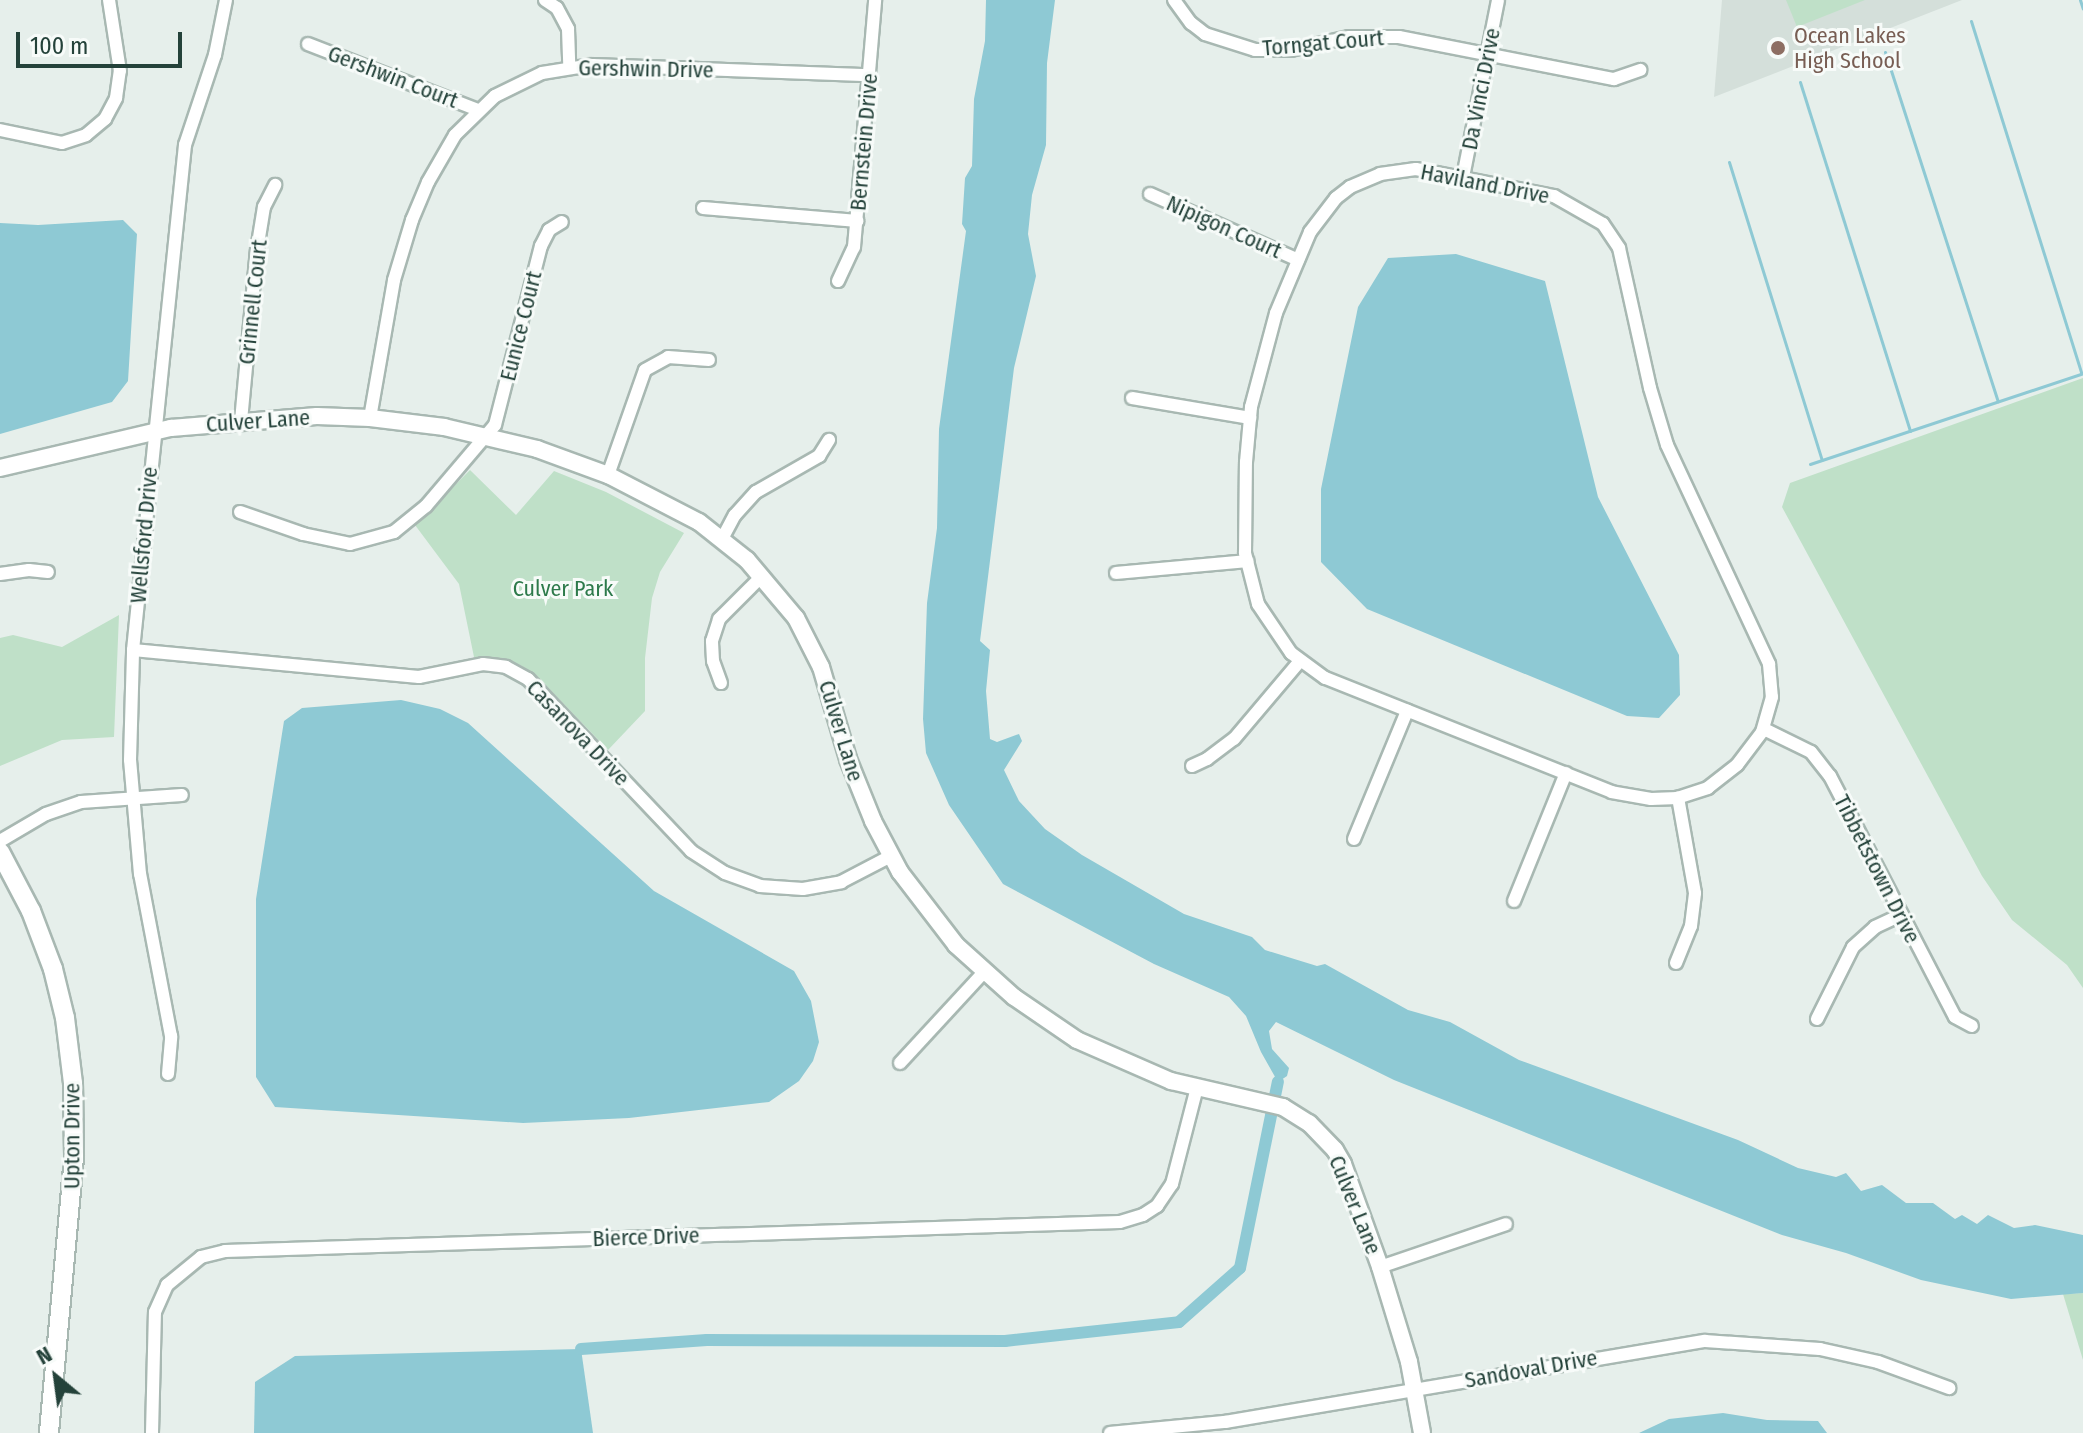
<!DOCTYPE html>
<style>
body{margin:0}
#map{position:relative;width:2083px;height:1433px;overflow:hidden;background:#e6efeb;font-family:"Fira Sans Condensed",sans-serif}
div>[style]{position:absolute}
[style*='--x']{left:calc(var(--x)*1px);top:calc(var(--y)*1px);width:calc(var(--w)*1px);rotate:calc(var(--a)*1deg)}
.built>*{inset:0;background:#d4dfda}
.green>*{inset:0;background:#bfe0c8}
.water>*{inset:0;background:#8ec9d4}
.stream>*{height:3px;margin:-1.5px;padding:0 1.5px;transform-origin:1.5px;border-radius:1.5px;background:#8ec9d4}
.canal>*{height:12px;margin:-6px;padding:0 6px;transform-origin:6px;border-radius:6px;background:#8ec9d4}
.roads{filter:drop-shadow(2px 0 #a8b8b2) drop-shadow(-2px 0 #a8b8b2) drop-shadow(0 2px #a8b8b2) drop-shadow(0 -2px #a8b8b2)}
.minor>*{height:12px;margin:-6px;padding:0 6px;transform-origin:6px;border-radius:6px;background:#fff}
.tertiary>*{height:16px;margin:-8px;padding:0 8px;transform-origin:8px;border-radius:8px;background:#fff}
.secondary>*{height:18px;margin:-9px;padding:0 9px;transform-origin:9px;border-radius:9px;background:#fff}
.dots>*{width:22px;height:22px;translate:-50% -50%;box-sizing:border-box;border:4px solid #f7fbf9;border-radius:50%}
span{translate:-50% -50%;white-space:nowrap;text-align:center;line-height:1.15;-webkit-text-stroke:6px #f7fbf9;paint-order:stroke}
.education-label{font-size:22px;color:#785e54}
.left{translate:0 -50%;text-align:left}
.street-label{font-size:22px;color:#24423a}
.park-label{font-size:22px;color:#2d7a4b}
.north{position:absolute;left:16px;top:1337px;width:80px;height:80px;-webkit-text-stroke:6px #f7fbf9;paint-order:stroke;rotate:331deg;font-size:22px;font-weight:700;line-height:32px;text-align:center;color:#24423a}
.north::after{content:'';display:block;margin:auto;width:28px;height:36px;background:#24423a;clip-path:polygon(50% 0,100% 100%,50% 72%,0 100%)}
.scale{position:absolute;left:16px;top:32px;width:166px;height:36px;box-sizing:border-box;border:4px solid #24423a;border-top:0;padding-left:10px;font-size:24px;line-height:28px;white-space:nowrap;color:#24423a;-webkit-text-stroke:6px #f7fbf9;paint-order:stroke}
</style>
<div id="map">
<div class="built">
<i style="clip-path:polygon(1722px 0,1962px 0,1714px 97px)"></i>
</div>
<div class="green">
<i style="clip-path:polygon(1786px 0,1865px 0,1797px 27px)"></i>
<i style="clip-path:polygon(2083px 378px,2083px 988px,2067px 965px,2012px 920px,1982px 876px,1782px 507px,1790px 483px)"></i>
<i style="clip-path:polygon(470px 470px,516px 515px,554px 471px,606px 492px,684px 533px,660px 572px,652px 598px,645px 658px,645px 711px,608px 750px,536px 675px,520px 665px,494px 657px,474px 657px,459px 584px,415px 525px)"></i>
<i style="clip-path:polygon(119px 615px,114px 737px,62px 740px,0 766px,0 638px,13px 635px,62px 647px)"></i>
<i style="clip-path:polygon(2083px 1293px,2083px 1360px,2063px 1294px)"></i>
</div>
<div class="water">
<i style="clip-path:polygon(986px 0,1055px 0,1047px 63px,1046px 145px,1032px 195px,1028px 234px,1036px 276px,1014px 368px,980px 641px,990px 650px,986px 691px,990px 739px,997px 742px,1019px 734px,1022px 741px,1004px 770px,1019px 801px,1045px 829px,1082px 855px,1184px 914px,1252px 937px,1265px 950px,1317px 966px,1325px 964px,1408px 1010px,1450px 1022px,1519px 1060px,1738px 1140px,1798px 1168px,1836px 1177px,1846px 1173px,1861px 1191px,1882px 1185px,1906px 1203px,1933px 1203px,1955px 1219px,1962px 1215px,1977px 1224px,1988px 1215px,2014px 1228px,2035px 1225px,2083px 1235px,2083px 1293px,2011px 1299px,1921px 1280px,1846px 1253px,1782px 1235px,1394px 1080px,1276px 1022px,1269px 1031px,1272px 1049px,1289px 1068px,1287px 1076px,1278px 1082px,1261px 1052px,1246px 1016px,1229px 997px,1154px 964px,1003px 884px,949px 805px,926px 753px,923px 719px,927px 603px,937px 528px,939px 429px,966px 231px,962px 224px,965px 178px,972px 166px,974px 99px,985px 41px)"></i>
<i style="clip-path:polygon(123px 220px,137px 234px,128px 381px,112px 402px,0 434px,0 223px,38px 225px)"></i>
<i style="clip-path:polygon(1456px 254px,1545px 281px,1598px 497px,1679px 655px,1680px 695px,1659px 718px,1627px 716px,1367px 609px,1321px 562px,1321px 489px,1358px 307px,1388px 258px)"></i>
<i style="clip-path:polygon(401px 700px,440px 709px,468px 723px,654px 891px,794px 971px,811px 1001px,819px 1042px,813px 1061px,799px 1081px,769px 1102px,629px 1118px,523px 1123px,275px 1107px,256px 1077px,256px 899px,284px 721px,302px 708px)"></i>
<i style="clip-path:polygon(581px 1349px,593px 1433px,254px 1433px,255px 1382px,295px 1356px)"></i>
<i style="clip-path:polygon(1723px 1413px,1767px 1420px,1818px 1421px,1827px 1433px,1639px 1433px,1669px 1419px)"></i>
</div>
<div class="stream">
<i style="--x:2080;--y:0;--w:9;--a:72"></i>
<i style="--x:1971;--y:21;--w:369;--a:72.6"></i>
<i style="--x:1885;--y:52;--w:367;--a:72.1"></i>
<i style="--x:1800;--y:82;--w:366;--a:72.5"></i>
<i style="--x:1729;--y:162;--w:312;--a:72.7"></i>
<i style="--x:1810;--y:464;--w:288;--a:-18.4"></i>
</div>
<div class="canal">
<i style="--x:581;--y:1349;--w:126;--a:-4.1"></i>
<i style="--x:707;--y:1340;--w:298;--a:0.2"></i>
<i style="--x:1005;--y:1341;--w:175;--a:-6.2"></i>
<i style="--x:1179;--y:1322;--w:81;--a:-41.5"></i>
<i style="--x:1240;--y:1268;--w:190;--a:-78.5"></i>
</div>
<div class="roads">
<div class="minor">
<i style="--x:545;--y:0;--w:14;--a:34"></i>
<i style="--x:557;--y:8;--w:24;--a:62"></i>
<i style="--x:568;--y:29;--w:38;--a:88"></i>
<i style="--x:1174;--y:0;--w:29;--a:54"></i>
<i style="--x:1191;--y:23;--w:18;--a:38"></i>
<i style="--x:1205;--y:34;--w:52;--a:17.7"></i>
<i style="--x:1255;--y:50;--w:36;--a:0"></i>
<i style="--x:1291;--y:50;--w:59;--a:-12.6"></i>
<i style="--x:1349;--y:37;--w:50;--a:0"></i>
<i style="--x:1399;--y:37;--w:219;--a:11.1"></i>
<i style="--x:1614;--y:79;--w:28;--a:-19"></i>
<i style="--x:308;--y:44;--w:182;--a:21.2"></i>
<i style="--x:0;--y:130;--w:63;--a:11.8"></i>
<i style="--x:62;--y:143;--w:25;--a:-18"></i>
<i style="--x:86;--y:135;--w:25;--a:-40"></i>
<i style="--x:105;--y:119;--w:24;--a:-62"></i>
<i style="--x:116;--y:98;--w:27;--a:-82"></i>
<i style="--x:120;--y:71;--w:72;--a:-98.8"></i>
<i style="--x:1416;--y:169;--w:141;--a:11.1"></i>
<i style="--x:1554;--y:196;--w:56;--a:29.7"></i>
<i style="--x:1603;--y:224;--w:29;--a:56"></i>
<i style="--x:1619;--y:248;--w:143;--a:77.5"></i>
<i style="--x:1650;--y:388;--w:59;--a:73.4"></i>
<i style="--x:1667;--y:445;--w:242;--a:65"></i>
<i style="--x:1769;--y:664;--w:33;--a:85"></i>
<i style="--x:1772;--y:697;--w:36;--a:106"></i>
<i style="--x:1762;--y:732;--w:41;--a:127.1"></i>
<i style="--x:1737;--y:765;--w:37;--a:142"></i>
<i style="--x:1708;--y:788;--w:32;--a:162"></i>
<i style="--x:1678;--y:798;--w:27;--a:178"></i>
<i style="--x:1651;--y:799;--w:40;--a:-170"></i>
<i style="--x:1612;--y:792;--w:309;--a:-158.3"></i>
<i style="--x:1325;--y:678;--w:42;--a:-143.7"></i>
<i style="--x:1291;--y:653;--w:59;--a:-124"></i>
<i style="--x:1258;--y:604;--w:53;--a:-104.3"></i>
<i style="--x:1245;--y:553;--w:91;--a:-89.4"></i>
<i style="--x:1246;--y:462;--w:55;--a:-84.8"></i>
<i style="--x:1251;--y:407;--w:97;--a:-75.1"></i>
<i style="--x:1276;--y:313;--w:88;--a:-67.2"></i>
<i style="--x:1310;--y:232;--w:43;--a:-52.6"></i>
<i style="--x:1336;--y:198;--w:18;--a:-38"></i>
<i style="--x:1350;--y:187;--w:33;--a:-23"></i>
<i style="--x:1380;--y:174;--w:36;--a:-8"></i>
<i style="--x:1463;--y:177;--w:180;--a:-78.8"></i>
<i style="--x:1150;--y:194;--w:162;--a:24"></i>
<i style="--x:703;--y:208;--w:155;--a:4.8"></i>
<i style="--x:838;--y:281;--w:38;--a:-65"></i>
<i style="--x:854;--y:247;--w:248;--a:-85.1"></i>
<i style="--x:1132;--y:398;--w:120;--a:9.6"></i>
<i style="--x:370;--y:418;--w:140;--a:-80.1"></i>
<i style="--x:394;--y:280;--w:63;--a:-73.3"></i>
<i style="--x:412;--y:220;--w:41;--a:-67.2"></i>
<i style="--x:428;--y:182;--w:54;--a:-60.1"></i>
<i style="--x:455;--y:135;--w:56;--a:-44.3"></i>
<i style="--x:495;--y:96;--w:52;--a:-26.1"></i>
<i style="--x:542;--y:73;--w:51;--a:-9.1"></i>
<i style="--x:592;--y:65;--w:278;--a:2.1"></i>
<i style="--x:241;--y:421;--w:172;--a:-84.7"></i>
<i style="--x:257;--y:250;--w:44;--a:-80.8"></i>
<i style="--x:264;--y:207;--w:25;--a:-63"></i>
<i style="--x:608;--y:475;--w:111;--a:-70.6"></i>
<i style="--x:645;--y:370;--w:26;--a:-29"></i>
<i style="--x:668;--y:357;--w:41;--a:4.2"></i>
<i style="--x:240;--y:512;--w:67;--a:19.2"></i>
<i style="--x:303;--y:534;--w:48;--a:12"></i>
<i style="--x:350;--y:544;--w:46;--a:-15.3"></i>
<i style="--x:394;--y:532;--w:41;--a:-39.1"></i>
<i style="--x:426;--y:506;--w:106;--a:-49.6"></i>
<i style="--x:495;--y:425;--w:185;--a:-75.6"></i>
<i style="--x:541;--y:246;--w:18;--a:-63"></i>
<i style="--x:549;--y:230;--w:15;--a:-32"></i>
<i style="--x:722;--y:539;--w:27;--a:-62"></i>
<i style="--x:735;--y:515;--w:31;--a:-48"></i>
<i style="--x:756;--y:492;--w:73;--a:-29.7"></i>
<i style="--x:819;--y:456;--w:19;--a:-58"></i>
<i style="--x:1116;--y:573;--w:132;--a:-5.2"></i>
<i style="--x:0;--y:574;--w:29;--a:-8"></i>
<i style="--x:29;--y:570;--w:19;--a:6"></i>
<i style="--x:133;--y:650;--w:287;--a:5.4"></i>
<i style="--x:419;--y:677;--w:65;--a:-11.5"></i>
<i style="--x:483;--y:664;--w:23;--a:7"></i>
<i style="--x:506;--y:667;--w:25;--a:29"></i>
<i style="--x:528;--y:679;--w:237;--a:46.5"></i>
<i style="--x:691;--y:851;--w:40;--a:32.9"></i>
<i style="--x:725;--y:873;--w:37;--a:20"></i>
<i style="--x:760;--y:886;--w:43;--a:4"></i>
<i style="--x:803;--y:889;--w:39;--a:-10"></i>
<i style="--x:841;--y:882;--w:56;--a:-27.5"></i>
<i style="--x:721;--y:683;--w:23;--a:-110"></i>
<i style="--x:713;--y:661;--w:20;--a:-93"></i>
<i style="--x:712;--y:641;--w:23;--a:-72"></i>
<i style="--x:719;--y:619;--w:61;--a:-45"></i>
<i style="--x:1764;--y:729;--w:52;--a:26.1"></i>
<i style="--x:1811;--y:752;--w:31;--a:52"></i>
<i style="--x:1830;--y:776;--w:271;--a:62.6"></i>
<i style="--x:1955;--y:1017;--w:19;--a:28"></i>
<i style="--x:1192;--y:766;--w:17;--a:-25"></i>
<i style="--x:1207;--y:759;--w:34;--a:-37"></i>
<i style="--x:1234;--y:739;--w:102;--a:-49.8"></i>
<i style="--x:1354;--y:839;--w:139;--a:-67.5"></i>
<i style="--x:0;--y:841;--w:53;--a:-30.4"></i>
<i style="--x:46;--y:814;--w:37;--a:-19"></i>
<i style="--x:81;--y:802;--w:101;--a:-4"></i>
<i style="--x:1514;--y:901;--w:138;--a:-67.9"></i>
<i style="--x:1676;--y:963;--w:40;--a:-68"></i>
<i style="--x:1691;--y:926;--w:33;--a:-83"></i>
<i style="--x:1695;--y:893;--w:97;--a:-100.1"></i>
<i style="--x:1817;--y:1019;--w:80;--a:-63.4"></i>
<i style="--x:1853;--y:947;--w:30;--a:-42"></i>
<i style="--x:1875;--y:927;--w:29;--a:-25"></i>
<i style="--x:900;--y:1063;--w:124;--a:-47.3"></i>
<i style="--x:168;--y:1074;--w:38;--a:-85"></i>
<i style="--x:171;--y:1036;--w:165;--a:-100.8"></i>
<i style="--x:140;--y:874;--w:114;--a:-95"></i>
<i style="--x:130;--y:760;--w:110;--a:-88.4"></i>
<i style="--x:133;--y:650;--w:508;--a:-84.12"></i>
<i style="--x:185;--y:145;--w:95;--a:-71.6"></i>
<i style="--x:215;--y:55;--w:56;--a:-78.7"></i>
<i style="--x:1380;--y:1267;--w:133;--a:-18.8"></i>
<i style="--x:152;--y:1433;--w:121;--a:-88.6"></i>
<i style="--x:155;--y:1312;--w:30;--a:-66"></i>
<i style="--x:167;--y:1285;--w:44;--a:-39.5"></i>
<i style="--x:201;--y:1257;--w:25;--a:-14"></i>
<i style="--x:225;--y:1251;--w:895;--a:-1.86"></i>
<i style="--x:1120;--y:1222;--w:24;--a:-17"></i>
<i style="--x:1143;--y:1215;--w:17;--a:-33"></i>
<i style="--x:1157;--y:1206;--w:27;--a:-56"></i>
<i style="--x:1172;--y:1184;--w:100;--a:-75.5"></i>
<i style="--x:1110;--y:1433;--w:116;--a:-5.5"></i>
<i style="--x:1225;--y:1422;--w:487;--a:-9.6"></i>
<i style="--x:1705;--y:1341;--w:115;--a:4"></i>
<i style="--x:1820;--y:1349;--w:59;--a:12.6"></i>
<i style="--x:1878;--y:1362;--w:76;--a:20.1"></i>
</div>
<div class="tertiary">
<i style="--x:0;--y:468;--w:176;--a:-13.2"></i>
<i style="--x:171;--y:428;--w:146;--a:-4.7"></i>
<i style="--x:317;--y:416;--w:53;--a:2.2"></i>
<i style="--x:370;--y:418;--w:75;--a:6.9"></i>
<i style="--x:444;--y:427;--w:96;--a:13.3"></i>
<i style="--x:537;--y:449;--w:76;--a:20.1"></i>
<i style="--x:608;--y:475;--w:102;--a:27.3"></i>
<i style="--x:699;--y:522;--w:61;--a:38.4"></i>
<i style="--x:747;--y:560;--w:76;--a:49.8"></i>
<i style="--x:796;--y:618;--w:55;--a:63"></i>
<i style="--x:821;--y:667;--w:96;--a:73.6"></i>
<i style="--x:848;--y:759;--w:67;--a:68"></i>
<i style="--x:873;--y:821;--w:58;--a:62.1"></i>
<i style="--x:900;--y:872;--w:92;--a:52.5"></i>
<i style="--x:956;--y:945;--w:78;--a:41.9"></i>
<i style="--x:1014;--y:997;--w:76;--a:34.3"></i>
<i style="--x:1077;--y:1040;--w:103;--a:23.6"></i>
<i style="--x:1171;--y:1081;--w:115;--a:13.1"></i>
<i style="--x:1283;--y:1107;--w:31;--a:32"></i>
<i style="--x:1309;--y:1123;--w:37;--a:46"></i>
<i style="--x:1335;--y:1150;--w:16;--a:60"></i>
<i style="--x:1343;--y:1164;--w:109;--a:70.2"></i>
<i style="--x:1380;--y:1267;--w:99;--a:73"></i>
<i style="--x:1409;--y:1362;--w:72;--a:79.6"></i>
</div>
<div class="secondary">
<i style="--x:0;--y:852;--w:67;--a:62.3"></i>
<i style="--x:31;--y:911;--w:62;--a:69.2"></i>
<i style="--x:53;--y:969;--w:50;--a:76.2"></i>
<i style="--x:65;--y:1018;--w:65;--a:83"></i>
<i style="--x:73;--y:1083;--w:74;--a:89.2"></i>
<i style="--x:74;--y:1157;--w:277;--a:95.2"></i>
</div>
</div>
<div class="dots">
<i style="left:1778px;top:48px;background:#8d6e63"></i>
</div>
<div class="education-label">
<span class="left" style="left:1794px;top:48px">Ocean Lakes<br>High School</span>
</div>
<div class="street-label">
<span style="left:1323px;top:43px;rotate:-5deg">Torngat Court</span>
<span style="left:646px;top:69px;rotate:1deg">Gershwin Drive</span>
<span style="left:393px;top:77px;rotate:21deg">Gershwin Court</span>
<span style="left:1481px;top:89px;rotate:-79deg">Da Vinci Drive</span>
<span style="left:864px;top:142px;rotate:-85deg">Bernstein Drive</span>
<span style="left:1485px;top:184px;rotate:11deg">Haviland Drive</span>
<span style="left:1224px;top:227px;rotate:24deg">Nipigon Court</span>
<span style="left:253px;top:302px;rotate:-84deg">Grinnell Court</span>
<span style="left:521px;top:326px;rotate:-76deg">Eunice Court</span>
<span style="left:258px;top:421px;rotate:-4deg">Culver Lane</span>
<span style="left:144px;top:535px;rotate:-85deg">Wellsford Drive</span>
<span style="left:841px;top:731px;rotate:73deg">Culver Lane</span>
<span style="left:578px;top:733px;rotate:46deg">Casanova Drive</span>
<span style="left:1877px;top:869px;rotate:63deg">Tibbetstown Drive</span>
<span style="left:72px;top:1136px;rotate:-90deg">Upton Drive</span>
<span style="left:1355px;top:1205px;rotate:68deg">Culver Lane</span>
<span style="left:646px;top:1237px;rotate:-2deg">Bierce Drive</span>
<span style="left:1531px;top:1369px;rotate:-10deg">Sandoval Drive</span>
</div>
<div class="park-label">
<span style="left:563px;top:589px">Culver Park</span>
</div>
<div class="north">N</div>
<div class="scale">100 m</div>
</div>
